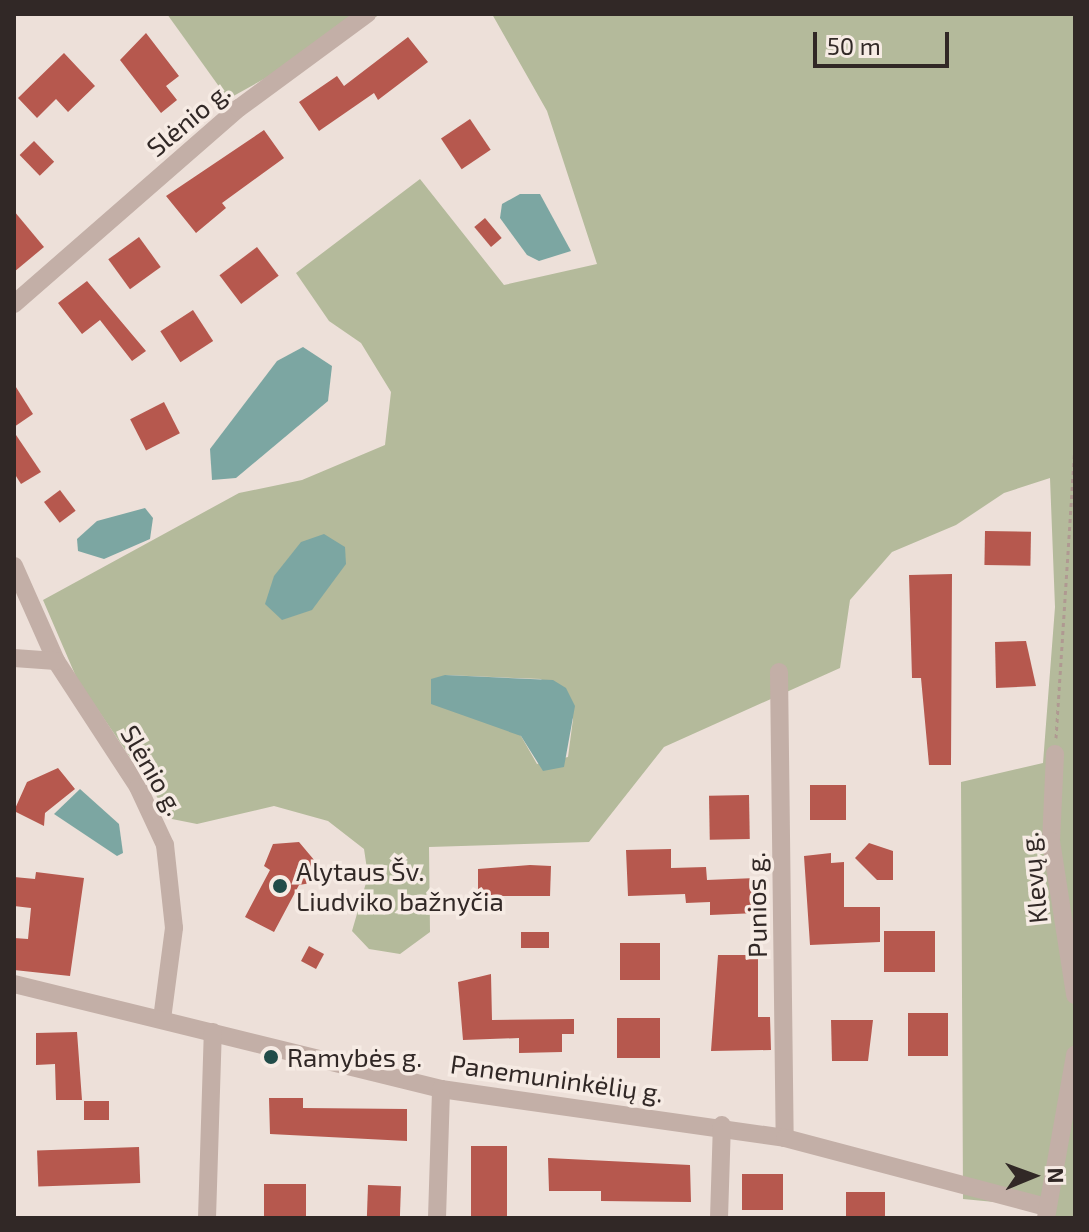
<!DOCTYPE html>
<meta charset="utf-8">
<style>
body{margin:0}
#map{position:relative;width:1089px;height:1232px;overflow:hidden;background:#ede0d9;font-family:"Exo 2",sans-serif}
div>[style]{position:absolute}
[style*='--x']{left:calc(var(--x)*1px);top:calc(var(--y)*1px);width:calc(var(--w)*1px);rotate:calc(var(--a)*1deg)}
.green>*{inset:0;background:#b4ba9b}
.water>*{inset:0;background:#7ca6a2}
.building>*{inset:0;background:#b6584e;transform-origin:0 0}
.path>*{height:3px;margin-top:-1.5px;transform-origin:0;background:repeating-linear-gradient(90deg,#af9991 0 4px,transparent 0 8px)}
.minor>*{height:18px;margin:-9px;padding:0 9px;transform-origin:9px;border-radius:9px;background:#c3afa7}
.dots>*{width:22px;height:22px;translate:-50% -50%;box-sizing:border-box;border:4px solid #f6ebe4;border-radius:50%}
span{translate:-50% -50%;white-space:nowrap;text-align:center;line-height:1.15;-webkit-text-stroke:7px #f6ebe4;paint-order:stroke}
.street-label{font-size:26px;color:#312826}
.poi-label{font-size:26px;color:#312826}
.left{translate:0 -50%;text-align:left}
.frame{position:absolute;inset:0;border:16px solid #312826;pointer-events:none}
.north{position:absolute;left:993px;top:1136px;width:80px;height:80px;-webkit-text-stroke:6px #f6ebe4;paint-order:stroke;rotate:89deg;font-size:22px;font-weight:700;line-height:32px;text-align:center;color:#312826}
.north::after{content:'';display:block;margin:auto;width:28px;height:36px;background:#312826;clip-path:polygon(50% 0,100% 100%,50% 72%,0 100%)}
.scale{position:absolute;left:813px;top:32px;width:136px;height:36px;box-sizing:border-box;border:4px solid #312826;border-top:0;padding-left:10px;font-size:24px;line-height:28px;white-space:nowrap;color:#312826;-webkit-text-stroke:6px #f6ebe4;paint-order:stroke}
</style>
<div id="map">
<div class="green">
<i style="clip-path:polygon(167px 14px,381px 14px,228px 99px)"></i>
<i style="clip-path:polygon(evenodd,492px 14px,1075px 14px,1075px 1218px,1046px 1218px,1046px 1207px,963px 1199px,961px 782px,1043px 763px,1055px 607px,1050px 478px,1004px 493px,956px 525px,892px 552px,850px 600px,840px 668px,664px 747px,589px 842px,429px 847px,430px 932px,400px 954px,369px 949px,352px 931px,368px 876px,364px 849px,328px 821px,274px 806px,197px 824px,172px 819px,77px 679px,43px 600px,239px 493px,302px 480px,385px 445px,391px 392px,361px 343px,329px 321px,296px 273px,420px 179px,504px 285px,597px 264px,547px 111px,492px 14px,445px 675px,541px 679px,573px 719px,568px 757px,537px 764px,521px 736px,445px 675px)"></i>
</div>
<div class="water">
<i style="clip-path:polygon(520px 194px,540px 194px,571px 251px,539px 261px,527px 255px,500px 218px,502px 204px)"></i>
<i style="clip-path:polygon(303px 347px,332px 366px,328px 401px,236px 478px,212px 480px,210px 449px,277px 361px)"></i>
<i style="clip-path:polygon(145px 508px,153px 518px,150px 539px,104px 559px,78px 551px,77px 539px,97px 521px)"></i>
<i style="clip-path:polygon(324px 534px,345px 547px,346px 564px,312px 610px,282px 620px,265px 604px,274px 576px,301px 542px)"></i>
<i style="clip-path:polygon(445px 675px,553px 680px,566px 688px,575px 706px,564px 767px,543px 771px,521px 736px,431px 704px,431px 679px)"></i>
<i style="clip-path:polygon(80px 789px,119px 824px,123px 853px,117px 856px,54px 814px)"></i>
</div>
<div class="building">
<i style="clip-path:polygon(146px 33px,179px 76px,166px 86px,177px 100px,161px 113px,120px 60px)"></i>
<i style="clip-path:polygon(408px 37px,428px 62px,378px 100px,374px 93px,319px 131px,299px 102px,337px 76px,344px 86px)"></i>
<i style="clip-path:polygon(64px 53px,95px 86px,68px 112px,56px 99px,37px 118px,18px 98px)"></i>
<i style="left:470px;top:119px;width:37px;height:35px;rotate:56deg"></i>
<i style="clip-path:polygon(264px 130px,284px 158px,222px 203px,226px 208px,196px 233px,166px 196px)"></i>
<i style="left:34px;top:141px;width:29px;height:20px;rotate:46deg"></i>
<i style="clip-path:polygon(14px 211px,44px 247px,14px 272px)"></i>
<i style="left:485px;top:218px;width:26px;height:14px;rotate:50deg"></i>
<i style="left:139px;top:237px;width:37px;height:38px;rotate:54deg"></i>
<i style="left:257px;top:247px;width:36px;height:47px;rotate:53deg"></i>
<i style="clip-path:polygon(87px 281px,146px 351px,132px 361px,100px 320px,82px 334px,58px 303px)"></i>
<i style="left:193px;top:310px;width:37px;height:39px;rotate:57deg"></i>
<i style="clip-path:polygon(14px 384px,33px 414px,14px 427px)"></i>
<i style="left:164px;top:402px;width:35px;height:38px;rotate:63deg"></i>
<i style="clip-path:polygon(14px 432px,41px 472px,21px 484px,14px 473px)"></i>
<i style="left:60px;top:490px;width:26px;height:20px;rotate:53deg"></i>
<i style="left:985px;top:531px;width:46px;height:34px;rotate:1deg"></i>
<i style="clip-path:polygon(952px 574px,951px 765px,929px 765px,921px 678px,912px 678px,909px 575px)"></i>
<i style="clip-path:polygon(1026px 641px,1036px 686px,996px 688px,995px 642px)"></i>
<i style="clip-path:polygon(58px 768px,75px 789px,45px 813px,44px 826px,14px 811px,27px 782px)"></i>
<i style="left:810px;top:785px;width:36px;height:35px"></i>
<i style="left:749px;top:795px;width:44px;height:40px;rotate:89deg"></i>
<i style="clip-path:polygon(299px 842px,320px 867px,311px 883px,299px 885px,274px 932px,245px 917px,270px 870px,264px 866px,273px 844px)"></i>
<i style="clip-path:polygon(869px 843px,893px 851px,893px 880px,877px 880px,855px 858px)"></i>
<i style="clip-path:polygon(671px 849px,671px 868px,706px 867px,707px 880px,756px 878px,757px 913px,710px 915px,710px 902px,686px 903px,685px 894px,628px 896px,626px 850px)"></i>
<i style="clip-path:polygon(831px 853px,831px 863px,844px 862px,844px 907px,880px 907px,880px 942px,810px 945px,804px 856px)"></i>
<i style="clip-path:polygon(530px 865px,551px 866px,550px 896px,478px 896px,478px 869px)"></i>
<i style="clip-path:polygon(36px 872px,84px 878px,70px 976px,14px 970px,14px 938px,28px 939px,31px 908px,14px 906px,14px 877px,35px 879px)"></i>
<i style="left:884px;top:931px;width:51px;height:41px"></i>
<i style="left:521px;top:932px;width:28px;height:16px"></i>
<i style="left:620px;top:943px;width:40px;height:37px"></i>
<i style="left:309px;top:946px;width:17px;height:17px;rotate:28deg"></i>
<i style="clip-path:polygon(718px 955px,758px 955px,758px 1017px,770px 1017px,771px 1050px,711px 1051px)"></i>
<i style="clip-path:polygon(491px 974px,492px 1020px,574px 1019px,574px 1034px,562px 1034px,562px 1052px,519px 1053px,519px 1038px,463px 1040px,458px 982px)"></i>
<i style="left:908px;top:1013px;width:40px;height:43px"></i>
<i style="left:617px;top:1018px;width:43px;height:40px"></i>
<i style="clip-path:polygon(831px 1020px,873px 1020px,868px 1061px,832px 1061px)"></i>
<i style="clip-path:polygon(77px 1032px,82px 1100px,56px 1100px,55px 1064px,36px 1065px,36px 1033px)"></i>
<i style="clip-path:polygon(269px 1098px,303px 1098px,303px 1108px,407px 1109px,407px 1141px,270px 1134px)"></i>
<i style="left:84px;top:1101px;width:25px;height:19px"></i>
<i style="left:471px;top:1146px;width:36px;height:72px"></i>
<i style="left:139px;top:1147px;width:36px;height:102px;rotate:88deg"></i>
<i style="clip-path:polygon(548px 1158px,690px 1165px,691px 1202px,601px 1201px,601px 1191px,549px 1191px)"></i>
<i style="left:742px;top:1174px;width:41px;height:36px"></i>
<i style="left:264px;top:1184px;width:42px;height:34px"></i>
<i style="left:368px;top:1185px;width:33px;height:33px;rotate:2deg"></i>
<i style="left:885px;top:1192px;width:26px;height:39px;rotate:90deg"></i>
</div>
<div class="path">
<i style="--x:1056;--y:738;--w:293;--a:-86.3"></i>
</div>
<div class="minor">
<i style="--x:14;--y:304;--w:298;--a:-41.1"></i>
<i style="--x:239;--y:108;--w:159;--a:-36.3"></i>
<i style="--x:14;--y:566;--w:104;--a:66.1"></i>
<i style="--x:56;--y:661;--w:150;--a:56.9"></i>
<i style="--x:138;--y:787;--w:64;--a:65"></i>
<i style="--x:165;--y:845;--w:83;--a:83.8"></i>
<i style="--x:174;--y:928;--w:92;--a:97.5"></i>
<i style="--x:14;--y:658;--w:42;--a:4.1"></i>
<i style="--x:779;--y:672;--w:466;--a:89.3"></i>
<i style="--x:1055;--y:754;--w:87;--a:92.6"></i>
<i style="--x:1051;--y:841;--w:156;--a:81.1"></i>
<i style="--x:14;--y:984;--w:440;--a:13.8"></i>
<i style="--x:441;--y:1089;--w:347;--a:8.1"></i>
<i style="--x:785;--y:1138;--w:271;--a:14.8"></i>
<i style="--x:207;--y:1218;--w:186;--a:-88.2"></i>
<i style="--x:437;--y:1218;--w:129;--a:-88.2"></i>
<i style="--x:719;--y:1218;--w:93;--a:-88.2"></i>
<i style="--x:1046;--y:1218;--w:166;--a:-79.9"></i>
</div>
<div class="dots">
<i style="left:280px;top:886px;background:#214c49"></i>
<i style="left:271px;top:1057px;background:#214c49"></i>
</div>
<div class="street-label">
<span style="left:188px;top:119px;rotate:-40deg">Slėnio g.</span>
<span style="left:153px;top:770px;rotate:60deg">Slėnio g.</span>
<span style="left:1033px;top:878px;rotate:-96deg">Klevų g.</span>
<span style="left:756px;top:905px;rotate:-91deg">Punios g.</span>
<span style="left:557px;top:1078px;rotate:8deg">Panemuninkėlių g.</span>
</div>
<div class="poi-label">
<span class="left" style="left:296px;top:886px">Alytaus Šv.<br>Liudviko bažnyčia</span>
<span class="left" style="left:287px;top:1057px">Ramybės g.</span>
</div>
<div class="frame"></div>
<div class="north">N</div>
<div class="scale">50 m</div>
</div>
